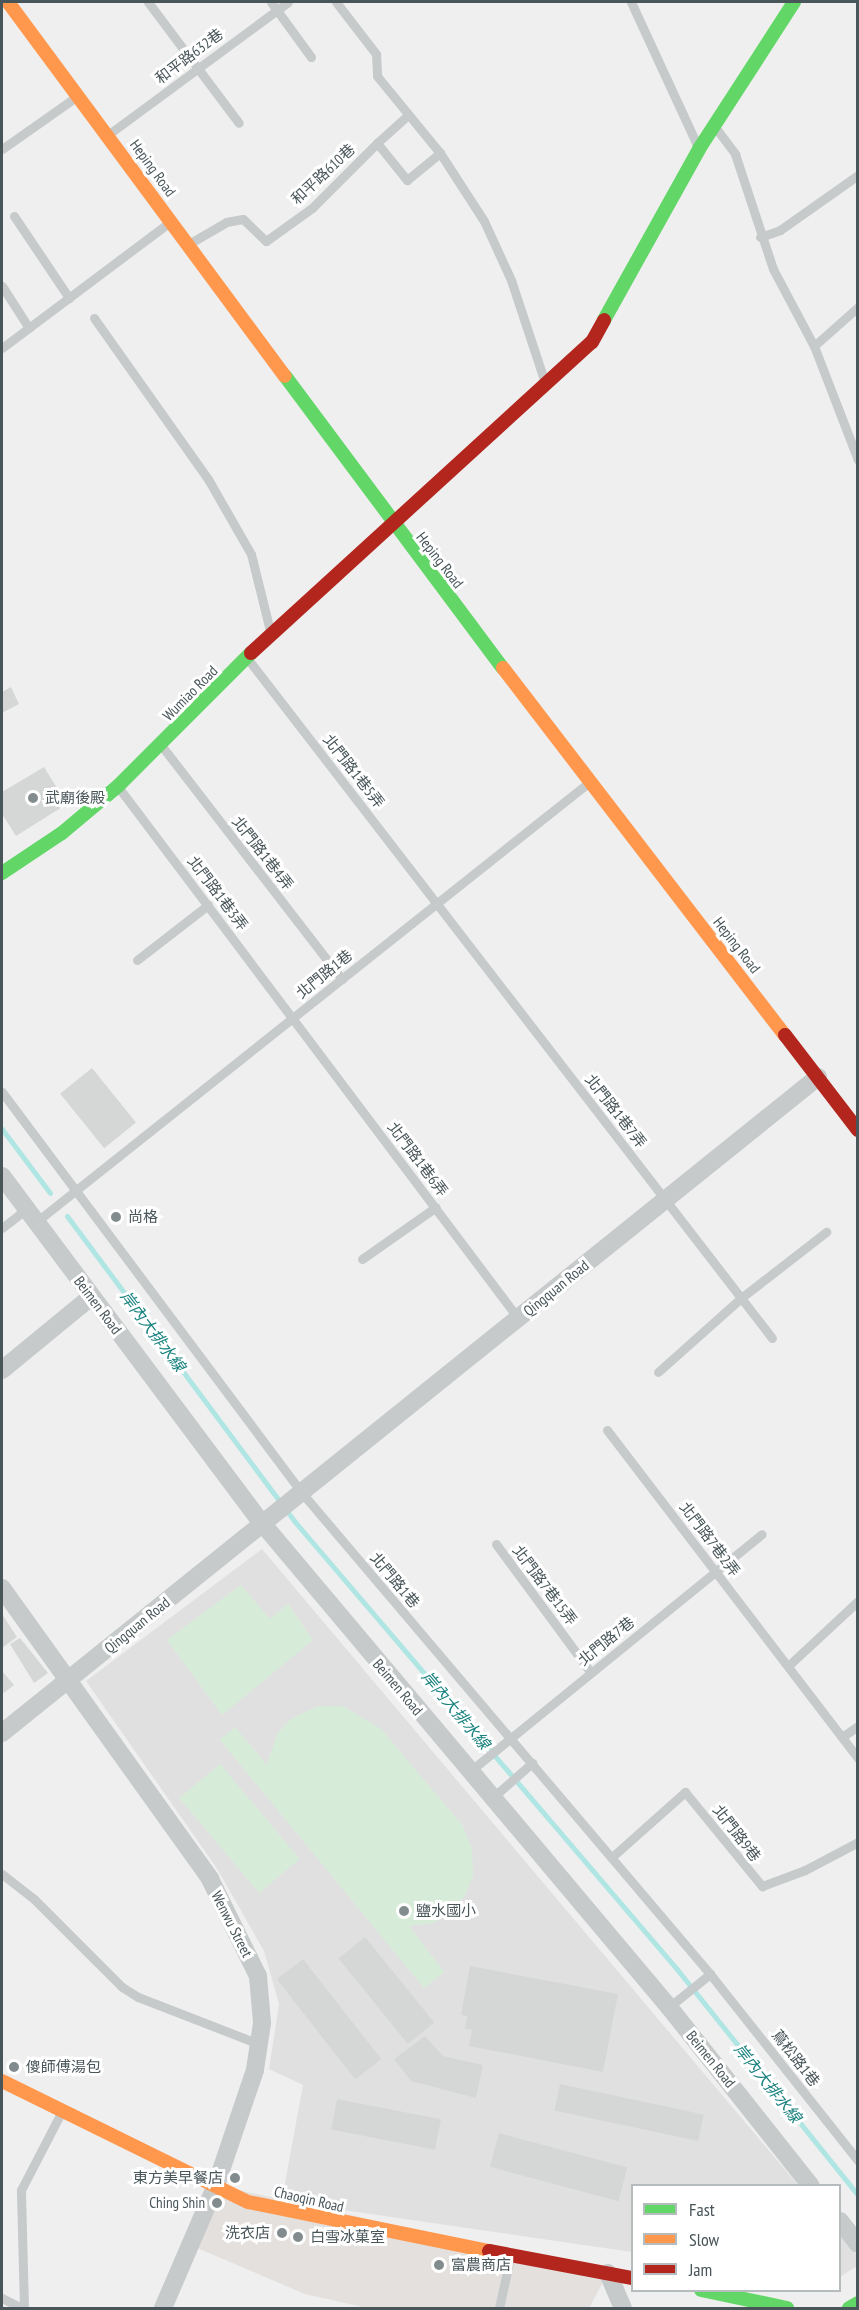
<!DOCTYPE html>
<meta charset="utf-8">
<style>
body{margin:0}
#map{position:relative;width:859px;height:2310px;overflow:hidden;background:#efefef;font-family:"PT Sans Narrow","Noto Sans TC",sans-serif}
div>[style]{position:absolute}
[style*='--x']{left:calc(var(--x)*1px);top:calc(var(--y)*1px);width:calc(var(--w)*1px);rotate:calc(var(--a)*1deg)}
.commercial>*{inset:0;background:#e3e0dd}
.education>*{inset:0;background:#e1e0e1}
.green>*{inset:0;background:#d6ecd9;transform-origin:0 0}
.stream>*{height:5px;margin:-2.5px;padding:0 2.5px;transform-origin:2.5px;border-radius:2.5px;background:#afe5e3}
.building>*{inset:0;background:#d5d7d7;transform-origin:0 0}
.lane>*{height:9px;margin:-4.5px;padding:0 4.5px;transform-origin:4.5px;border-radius:4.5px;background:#c7caca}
.street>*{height:18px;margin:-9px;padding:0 9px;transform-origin:9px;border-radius:9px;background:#c7caca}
.fast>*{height:14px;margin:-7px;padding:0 7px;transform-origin:7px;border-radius:7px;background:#63d668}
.slow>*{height:14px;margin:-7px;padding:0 7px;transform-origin:7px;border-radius:7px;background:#ff974d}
.jam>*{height:14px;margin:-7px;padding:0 7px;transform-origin:7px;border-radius:7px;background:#b3261e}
.dots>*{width:16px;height:16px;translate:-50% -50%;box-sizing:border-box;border:3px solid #fff;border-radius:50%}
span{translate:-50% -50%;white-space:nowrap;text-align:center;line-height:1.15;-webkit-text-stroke:6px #fff;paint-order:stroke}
.street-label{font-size:15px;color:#485559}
.poi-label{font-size:15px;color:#485559}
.left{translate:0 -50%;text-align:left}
.right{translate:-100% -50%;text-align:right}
.water-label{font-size:16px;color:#1b837f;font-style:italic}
.frame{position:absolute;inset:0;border:3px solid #485559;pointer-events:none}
.legend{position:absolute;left:631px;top:2184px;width:210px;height:108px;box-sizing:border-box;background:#fff;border:2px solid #b6bbbd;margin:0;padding:8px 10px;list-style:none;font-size:18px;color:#485559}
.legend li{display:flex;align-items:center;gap:12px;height:30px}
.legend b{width:30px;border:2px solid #b6bbbd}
</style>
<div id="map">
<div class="commercial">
<i style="clip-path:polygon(216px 2185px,608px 2273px,589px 2308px,367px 2308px,305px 2294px,190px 2245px)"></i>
</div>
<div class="education">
<i style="clip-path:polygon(262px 1549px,798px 2185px,632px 2186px,632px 2252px,288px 2202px,285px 2183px,303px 2085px,269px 2069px,279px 2004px,264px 1951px,218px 1870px,86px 1681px)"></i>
<i style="clip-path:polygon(840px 2235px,858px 2257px,857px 2266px,840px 2277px)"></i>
</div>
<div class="green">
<i style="clip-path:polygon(241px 1585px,270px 1619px,288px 1604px,313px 1640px,222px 1715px,167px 1640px)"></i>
<i style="clip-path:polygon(318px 1706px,343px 1706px,381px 1729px,463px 1826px,472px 1849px,473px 1875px,466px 1894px,452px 1912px,433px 1923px,409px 1926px,444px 1972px,424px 1988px,220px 1740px,235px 1727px,267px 1765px,277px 1734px,291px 1719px)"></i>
<i style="left:220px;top:1764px;width:124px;height:53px;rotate:50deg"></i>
</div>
<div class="stream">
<i style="--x:2;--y:1129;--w:80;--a:53.1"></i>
<i style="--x:67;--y:1216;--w:382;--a:53.3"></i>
<i style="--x:295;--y:1522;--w:587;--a:49.49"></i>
<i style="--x:676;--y:1968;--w:291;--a:51.3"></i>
</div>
<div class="building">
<i style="clip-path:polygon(11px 687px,19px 704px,2px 713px,2px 692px)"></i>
<i style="clip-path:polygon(44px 767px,67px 804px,16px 836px,2px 814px,2px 792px)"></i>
<i style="left:92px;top:1068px;width:70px;height:41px;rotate:51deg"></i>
<i style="clip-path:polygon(2px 1614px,17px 1637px,2px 1648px)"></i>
<i style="clip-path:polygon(20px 1638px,48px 1673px,34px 1683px,10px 1644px)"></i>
<i style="clip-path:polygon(2px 1671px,14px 1685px,4px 1693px,2px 1690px)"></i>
<i style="left:365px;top:1937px;width:110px;height:34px;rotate:51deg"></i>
<i style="left:303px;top:1959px;width:127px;height:33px;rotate:52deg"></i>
<i style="clip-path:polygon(470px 1966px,618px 1994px,603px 2072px,469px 2046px,472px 2030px,465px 2029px,467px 2016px,461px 2015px)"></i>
<i style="clip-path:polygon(425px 2036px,443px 2056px,483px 2065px,476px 2098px,411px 2081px,394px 2059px)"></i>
<i style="left:560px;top:2084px;width:147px;height:27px;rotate:12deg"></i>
<i style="left:337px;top:2099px;width:106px;height:31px;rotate:11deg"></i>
<i style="left:499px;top:2133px;width:133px;height:35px;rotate:15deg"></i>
</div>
<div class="lane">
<i style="--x:148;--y:2;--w:151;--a:53.1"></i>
<i style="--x:271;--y:2;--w:68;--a:54"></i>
<i style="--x:336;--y:2;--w:66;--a:52.4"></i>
<i style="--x:376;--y:54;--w:22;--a:87"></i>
<i style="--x:377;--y:76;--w:99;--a:50.7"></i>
<i style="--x:440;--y:153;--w:81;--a:57.1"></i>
<i style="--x:484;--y:221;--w:65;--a:65.4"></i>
<i style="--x:511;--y:280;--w:105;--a:71.7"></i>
<i style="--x:631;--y:2;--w:160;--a:65.2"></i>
<i style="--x:715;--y:127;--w:34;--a:53"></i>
<i style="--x:735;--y:154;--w:121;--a:71.7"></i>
<i style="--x:773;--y:269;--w:87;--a:62"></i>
<i style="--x:814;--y:346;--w:122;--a:68.9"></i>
<i style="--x:109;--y:134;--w:222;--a:-36.4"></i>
<i style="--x:377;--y:143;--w:42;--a:-42.1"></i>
<i style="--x:2;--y:149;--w:90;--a:-35.1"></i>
<i style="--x:14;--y:216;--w:99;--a:56.1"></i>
<i style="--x:760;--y:237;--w:21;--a:-19"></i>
<i style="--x:780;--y:230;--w:95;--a:-35.2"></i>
<i style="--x:192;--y:242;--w:39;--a:-30"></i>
<i style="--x:226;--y:222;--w:17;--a:-10"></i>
<i style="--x:243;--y:219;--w:32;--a:44"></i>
<i style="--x:266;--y:241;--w:57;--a:-35.7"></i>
<i style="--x:312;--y:208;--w:92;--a:-45"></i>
<i style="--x:377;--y:143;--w:48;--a:51"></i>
<i style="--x:407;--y:180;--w:43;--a:-39.3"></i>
<i style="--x:2;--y:286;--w:50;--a:57.3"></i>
<i style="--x:94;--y:318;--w:197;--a:54.7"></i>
<i style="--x:208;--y:479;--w:86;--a:60.2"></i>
<i style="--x:251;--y:554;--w:79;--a:76.1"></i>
<i style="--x:814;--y:346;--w:59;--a:-41.6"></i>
<i style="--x:2;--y:348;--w:211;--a:-36.9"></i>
<i style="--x:247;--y:658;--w:859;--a:52.33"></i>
<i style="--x:161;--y:745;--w:296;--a:52.3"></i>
<i style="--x:119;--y:788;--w:663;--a:53.03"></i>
<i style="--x:137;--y:960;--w:90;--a:-37.8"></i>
<i style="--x:2;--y:1092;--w:501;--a:53.2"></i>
<i style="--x:302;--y:1493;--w:631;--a:49.69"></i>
<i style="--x:710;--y:1974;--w:238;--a:51.6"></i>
<i style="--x:36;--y:1222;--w:705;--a:-38.49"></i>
<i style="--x:2;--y:1228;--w:31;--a:-38"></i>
<i style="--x:362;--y:1259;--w:90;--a:-35.1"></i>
<i style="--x:658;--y:1372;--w:111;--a:-41.7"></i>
<i style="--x:741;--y:1298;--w:108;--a:-37.8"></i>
<i style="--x:607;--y:1430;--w:413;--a:52.6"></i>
<i style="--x:496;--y:1544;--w:160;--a:53.6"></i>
<i style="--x:788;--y:1666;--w:96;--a:-42.9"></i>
<i style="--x:842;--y:1737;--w:19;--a:-35"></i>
<i style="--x:469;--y:1772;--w:377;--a:-39.1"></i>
<i style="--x:491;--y:1799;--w:55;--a:-41.3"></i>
<i style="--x:612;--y:1857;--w:98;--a:-41.7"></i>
<i style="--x:685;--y:1792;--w:122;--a:50.7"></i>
<i style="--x:762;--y:1886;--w:46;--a:-20.4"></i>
<i style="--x:805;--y:1870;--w:60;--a:-27.8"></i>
<i style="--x:2;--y:1874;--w:41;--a:38"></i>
<i style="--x:34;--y:1899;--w:124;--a:45"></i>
<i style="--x:122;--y:1987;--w:19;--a:32"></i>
<i style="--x:138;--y:1997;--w:130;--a:21.2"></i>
<i style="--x:669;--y:2007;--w:53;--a:-38.8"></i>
<i style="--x:2;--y:2298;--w:22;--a:27"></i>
<i style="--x:24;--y:2308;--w:118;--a:-91.5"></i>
<i style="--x:21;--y:2190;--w:89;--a:-62.6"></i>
<i style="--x:499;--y:2308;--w:51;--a:-77.6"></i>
</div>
<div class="street">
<i style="--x:2;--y:1176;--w:434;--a:53.2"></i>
<i style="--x:262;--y:1523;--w:632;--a:49.94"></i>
<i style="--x:669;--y:2007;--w:228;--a:51.6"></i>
<i style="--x:2;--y:1370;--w:115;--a:-39.4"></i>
<i style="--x:2;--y:1588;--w:358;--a:54.4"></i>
<i style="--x:210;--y:1879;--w:108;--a:63.7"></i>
<i style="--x:258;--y:1976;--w:47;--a:85.1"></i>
<i style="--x:262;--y:2023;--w:48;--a:98.5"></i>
<i style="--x:255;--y:2070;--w:121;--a:108.7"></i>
<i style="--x:216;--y:2185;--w:134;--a:113.3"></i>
<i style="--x:2;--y:1733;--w:1047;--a:-38.8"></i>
<i style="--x:840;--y:2221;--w:29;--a:52"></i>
<i style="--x:608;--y:2273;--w:38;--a:67"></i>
</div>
<div class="fast">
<i style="--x:604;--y:320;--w:196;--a:-60.9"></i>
<i style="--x:699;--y:149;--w:175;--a:-57.1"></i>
<i style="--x:285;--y:376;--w:364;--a:53.3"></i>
<i style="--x:2;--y:873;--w:72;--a:-33.7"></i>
<i style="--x:62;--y:833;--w:73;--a:-40"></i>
<i style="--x:118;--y:786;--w:188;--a:-45"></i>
<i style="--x:701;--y:2290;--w:88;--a:11.8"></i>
<i style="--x:849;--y:2308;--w:10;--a:-29"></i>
</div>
<div class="slow">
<i style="--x:8;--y:2;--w:465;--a:53.5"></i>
<i style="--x:503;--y:668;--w:463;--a:52.5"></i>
<i style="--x:2;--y:2081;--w:274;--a:26.2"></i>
<i style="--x:248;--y:2202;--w:246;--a:11.5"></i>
</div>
<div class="jam">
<i style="--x:251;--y:653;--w:462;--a:-42.4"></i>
<i style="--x:592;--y:342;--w:25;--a:-61"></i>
<i style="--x:785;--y:1035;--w:120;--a:52.5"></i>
<i style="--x:489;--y:2251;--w:146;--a:10.7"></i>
</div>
<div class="dots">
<i style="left:33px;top:798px;background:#828b8e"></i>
<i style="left:116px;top:1217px;background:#828b8e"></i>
<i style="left:404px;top:1911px;background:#828b8e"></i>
<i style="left:14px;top:2067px;background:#828b8e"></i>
<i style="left:235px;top:2178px;background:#828b8e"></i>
<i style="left:217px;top:2203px;background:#828b8e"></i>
<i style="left:282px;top:2233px;background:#828b8e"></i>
<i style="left:298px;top:2237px;background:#828b8e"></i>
<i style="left:439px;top:2265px;background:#828b8e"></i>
</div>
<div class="street-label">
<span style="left:189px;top:56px;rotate:-37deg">和平路632巷</span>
<span style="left:153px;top:168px;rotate:54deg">Heping Road</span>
<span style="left:323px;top:174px;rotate:-43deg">和平路610巷</span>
<span style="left:440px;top:560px;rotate:52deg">Heping Road</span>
<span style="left:190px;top:693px;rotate:-45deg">Wumiao Road</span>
<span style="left:354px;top:771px;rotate:52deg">北門路1巷5弄</span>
<span style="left:263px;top:853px;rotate:52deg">北門路1巷4弄</span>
<span style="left:218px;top:893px;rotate:53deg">北門路1巷3弄</span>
<span style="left:737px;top:945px;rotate:52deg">Heping Road</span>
<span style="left:324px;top:974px;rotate:-39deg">北門路1巷</span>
<span style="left:616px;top:1111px;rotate:52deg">北門路1巷7弄</span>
<span style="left:418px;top:1159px;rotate:53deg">北門路1巷6弄</span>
<span style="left:556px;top:1288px;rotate:-39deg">Qingquan Road</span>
<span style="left:98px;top:1305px;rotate:53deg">Beimen Road</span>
<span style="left:710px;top:1539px;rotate:53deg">北門路7巷2弄</span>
<span style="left:395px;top:1580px;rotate:50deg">北門路1巷</span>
<span style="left:545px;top:1585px;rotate:53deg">北門路7巷15弄</span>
<span style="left:137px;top:1625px;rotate:-39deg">Qingquan Road</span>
<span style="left:606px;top:1641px;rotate:-39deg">北門路7巷</span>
<span style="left:398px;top:1687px;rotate:50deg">Beimen Road</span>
<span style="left:737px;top:1833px;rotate:52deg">北門路9巷</span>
<span style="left:232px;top:1924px;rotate:63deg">Wenwu Street</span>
<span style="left:796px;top:2058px;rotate:52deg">蔦松路1巷</span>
<span style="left:711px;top:2059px;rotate:51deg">Beimen Road</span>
<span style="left:309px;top:2199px;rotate:13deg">Chaoqin Road</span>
</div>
<div class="poi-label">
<span class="left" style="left:45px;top:798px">武廟後殿</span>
<span class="left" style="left:128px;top:1217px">尚格</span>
<span class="left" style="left:416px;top:1911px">鹽水國小</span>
<span class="left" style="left:26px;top:2067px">傻師傅湯包</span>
<span class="right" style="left:223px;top:2178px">東方美早餐店</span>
<span class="right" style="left:205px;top:2203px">Ching Shin</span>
<span class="right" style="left:270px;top:2233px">洗衣店</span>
<span class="left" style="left:310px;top:2237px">白雪冰菓室</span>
<span class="left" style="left:451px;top:2265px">富農商店</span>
</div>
<div class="water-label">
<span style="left:153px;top:1331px;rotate:53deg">岸內大排水線</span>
<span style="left:456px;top:1710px;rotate:50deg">岸內大排水線</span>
<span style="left:768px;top:2083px;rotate:51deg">岸內大排水線</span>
</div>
<div class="frame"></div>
<ul class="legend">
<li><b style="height:8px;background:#63d668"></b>Fast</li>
<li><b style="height:8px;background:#ff974d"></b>Slow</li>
<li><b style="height:8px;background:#b3261e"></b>Jam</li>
</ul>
</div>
